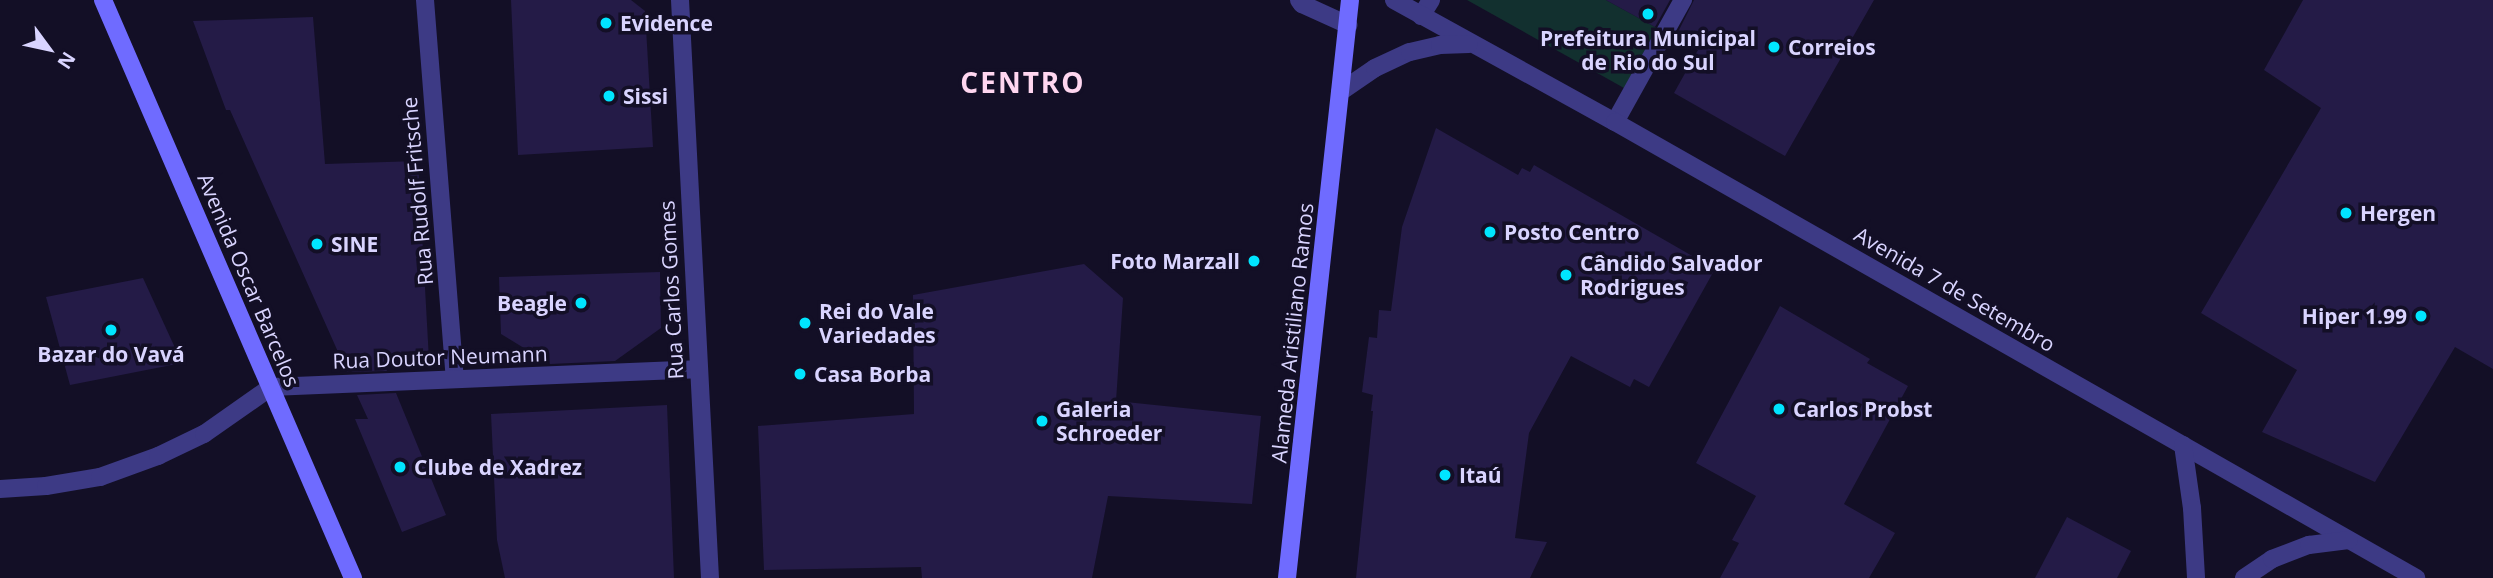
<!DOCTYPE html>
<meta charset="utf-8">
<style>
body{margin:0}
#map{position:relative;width:2493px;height:578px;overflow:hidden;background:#130f26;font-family:"Open Sans",sans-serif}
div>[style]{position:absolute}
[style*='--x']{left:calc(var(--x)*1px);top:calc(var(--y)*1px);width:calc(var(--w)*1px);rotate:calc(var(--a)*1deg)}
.green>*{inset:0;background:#12302f}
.building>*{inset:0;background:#241b47}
.service>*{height:18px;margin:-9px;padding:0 9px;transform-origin:9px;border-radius:9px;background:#3d3a85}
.minor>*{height:18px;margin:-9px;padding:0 9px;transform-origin:9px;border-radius:9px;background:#3d3a85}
.tertiary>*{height:18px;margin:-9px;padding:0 9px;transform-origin:9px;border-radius:9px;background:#3d3a85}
.secondary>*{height:18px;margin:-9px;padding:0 9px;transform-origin:9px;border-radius:9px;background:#6f6bff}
.dots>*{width:19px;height:19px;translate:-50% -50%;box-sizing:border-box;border:4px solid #130f26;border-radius:50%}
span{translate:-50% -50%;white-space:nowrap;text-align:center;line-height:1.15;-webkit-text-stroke:7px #130f26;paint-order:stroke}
.poi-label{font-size:21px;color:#d9d4ff;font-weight:700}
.left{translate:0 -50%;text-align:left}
.right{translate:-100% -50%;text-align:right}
.street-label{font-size:21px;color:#d9d4ff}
.district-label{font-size:28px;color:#ffd6f0;font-weight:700;letter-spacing:2px}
.north{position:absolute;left:14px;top:14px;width:70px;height:70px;-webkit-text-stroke:5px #130f26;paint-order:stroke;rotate:123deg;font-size:19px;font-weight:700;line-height:28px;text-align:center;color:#d9d4ff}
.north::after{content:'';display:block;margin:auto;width:24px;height:32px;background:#d9d4ff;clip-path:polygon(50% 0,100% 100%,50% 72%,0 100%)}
</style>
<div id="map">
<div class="green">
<i style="clip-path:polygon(1467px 0,1606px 0,1657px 28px,1624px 88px)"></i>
</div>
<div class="building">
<i style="clip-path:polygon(511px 0,631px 0,645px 11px,653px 147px,518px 155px)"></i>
<i style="clip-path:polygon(1606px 0,1670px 0,1655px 27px)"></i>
<i style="clip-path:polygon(1694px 0,1874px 0,1785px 156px,1674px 93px,1698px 50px,1675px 38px)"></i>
<i style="clip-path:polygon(2303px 0,2493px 0,2493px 369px,2455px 347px,2375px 482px,2262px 432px,2297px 370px,2201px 313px,2321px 108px,2264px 70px)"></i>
<i style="clip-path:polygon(313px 17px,325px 164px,418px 161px,429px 360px,384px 364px,387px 371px,347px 372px,230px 110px,226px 110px,193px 21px)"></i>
<i style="clip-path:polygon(1436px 128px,1518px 175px,1522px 168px,1530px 172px,1534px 165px,1715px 269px,1649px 387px,1634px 379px,1630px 387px,1571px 356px,1529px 433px,1515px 538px,1547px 542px,1530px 578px,1356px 578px,1373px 411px,1371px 411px,1373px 395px,1362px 392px,1369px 337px,1377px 338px,1379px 310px,1391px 311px,1402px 227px)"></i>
<i style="clip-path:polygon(1084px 264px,1123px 298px,1116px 401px,1261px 416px,1252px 504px,1108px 496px,1092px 578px,922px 578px,921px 567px,764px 570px,758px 426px,914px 414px,913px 295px)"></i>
<i style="clip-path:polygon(660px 272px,661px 328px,615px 361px,550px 364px,501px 334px,499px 277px)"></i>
<i style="clip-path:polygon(143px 278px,182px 363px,70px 385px,46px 297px)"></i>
<i style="clip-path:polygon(1780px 306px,1870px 359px,1867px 363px,1908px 386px,1844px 504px,1895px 533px,1869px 578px,1720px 578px,1739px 543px,1732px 540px,1756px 496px,1696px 463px)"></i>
<i style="clip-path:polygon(396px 393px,446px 515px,402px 532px,355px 419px,368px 419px,357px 395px)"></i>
<i style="clip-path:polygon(667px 405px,674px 578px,505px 578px,497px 540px,491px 414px)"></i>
<i style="clip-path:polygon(2067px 517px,2131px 551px,2117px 578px,2035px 578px)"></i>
</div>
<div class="service">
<i style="--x:1299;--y:0;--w:5;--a:53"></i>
<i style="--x:1302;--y:4;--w:51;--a:24.5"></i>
<i style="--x:1421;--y:16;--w:19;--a:-58"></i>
</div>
<div class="minor">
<i style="--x:425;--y:0;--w:380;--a:85.5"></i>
<i style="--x:1615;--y:122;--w:140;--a:-60.9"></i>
<i style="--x:0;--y:489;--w:46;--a:-3.7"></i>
<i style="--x:46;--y:486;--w:55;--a:-9.5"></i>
<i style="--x:100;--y:477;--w:62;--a:-19.9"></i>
<i style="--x:158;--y:456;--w:51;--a:-25.6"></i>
<i style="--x:204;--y:434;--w:82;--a:-35"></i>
<i style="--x:271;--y:387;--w:426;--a:-2.4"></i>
</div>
<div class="tertiary">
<i style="--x:680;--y:0;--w:579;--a:87.03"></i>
<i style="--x:1394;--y:0;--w:252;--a:28.9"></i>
<i style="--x:1615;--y:122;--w:922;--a:29.65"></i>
<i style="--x:1340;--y:92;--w:42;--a:-34.4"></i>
<i style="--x:1375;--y:68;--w:38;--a:-25"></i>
<i style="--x:1410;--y:52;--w:31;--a:-13"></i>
<i style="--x:1440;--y:45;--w:29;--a:-2"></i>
<i style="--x:2183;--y:445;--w:64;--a:81.9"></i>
<i style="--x:2192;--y:508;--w:70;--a:86.7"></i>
<i style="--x:2244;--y:578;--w:34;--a:-34"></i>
<i style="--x:2272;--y:559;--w:40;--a:-21"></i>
<i style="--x:2309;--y:545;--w:40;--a:-7.1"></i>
</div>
<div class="secondary">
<i style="--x:103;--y:0;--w:630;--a:66.61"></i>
<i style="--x:1287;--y:578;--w:581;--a:-83.78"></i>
</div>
<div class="dots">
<i style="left:1648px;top:14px;background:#00e5ff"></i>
<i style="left:606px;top:23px;background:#00e5ff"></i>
<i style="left:1774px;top:47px;background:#00e5ff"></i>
<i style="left:609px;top:96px;background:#00e5ff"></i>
<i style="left:2346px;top:213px;background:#00e5ff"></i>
<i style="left:1490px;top:232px;background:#00e5ff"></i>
<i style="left:317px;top:244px;background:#00e5ff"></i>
<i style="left:1254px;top:261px;background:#00e5ff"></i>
<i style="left:1566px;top:275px;background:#00e5ff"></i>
<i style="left:581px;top:303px;background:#00e5ff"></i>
<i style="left:2421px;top:316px;background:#00e5ff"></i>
<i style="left:805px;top:323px;background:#00e5ff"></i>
<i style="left:111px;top:330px;background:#00e5ff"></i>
<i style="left:800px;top:374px;background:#00e5ff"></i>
<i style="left:1779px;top:409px;background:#00e5ff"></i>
<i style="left:1042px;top:421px;background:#00e5ff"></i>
<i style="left:400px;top:467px;background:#00e5ff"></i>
<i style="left:1445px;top:475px;background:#00e5ff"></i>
</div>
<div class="poi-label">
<span class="left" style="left:620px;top:23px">Evidence</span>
<span style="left:1648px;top:50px">Prefeitura Municipal<br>de Rio do Sul</span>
<span class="left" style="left:1788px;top:47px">Correios</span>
<span class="left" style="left:623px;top:96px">Sissi</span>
<span class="left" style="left:2360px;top:213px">Hergen</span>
<span class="left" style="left:1504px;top:232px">Posto Centro</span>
<span class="left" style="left:331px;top:244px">SINE</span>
<span class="right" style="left:1240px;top:261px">Foto Marzall</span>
<span class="left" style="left:1580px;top:275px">Cândido Salvador<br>Rodrigues</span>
<span class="right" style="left:567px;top:303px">Beagle</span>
<span class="left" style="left:819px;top:323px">Rei do Vale<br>Variedades</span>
<span class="right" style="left:2407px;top:316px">Hiper 1.99</span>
<span style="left:111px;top:354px">Bazar do Vavá</span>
<span class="left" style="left:814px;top:374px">Casa Borba</span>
<span class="left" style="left:1056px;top:421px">Galeria<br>Schroeder</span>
<span class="left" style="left:1793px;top:409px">Carlos Probst</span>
<span class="left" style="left:414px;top:467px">Clube de Xadrez</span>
<span class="left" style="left:1459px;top:475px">Itaú</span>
</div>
<div class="street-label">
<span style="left:417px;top:191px;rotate:-95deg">Rua Rudolf Fritsche</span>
<span style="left:249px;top:280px;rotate:67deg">Avenida Oscar Barcelos</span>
<span style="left:1955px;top:289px;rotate:30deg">Avenida 7 de Setembro</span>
<span style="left:671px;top:290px;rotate:-93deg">Rua Carlos Gomes</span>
<span style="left:1292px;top:333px;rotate:-84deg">Alameda Aristiliano Ramos</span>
<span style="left:440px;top:357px;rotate:-2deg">Rua Doutor Neumann</span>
</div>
<div class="district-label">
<span style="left:1023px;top:82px">CENTRO</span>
</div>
<div class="north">N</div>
</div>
